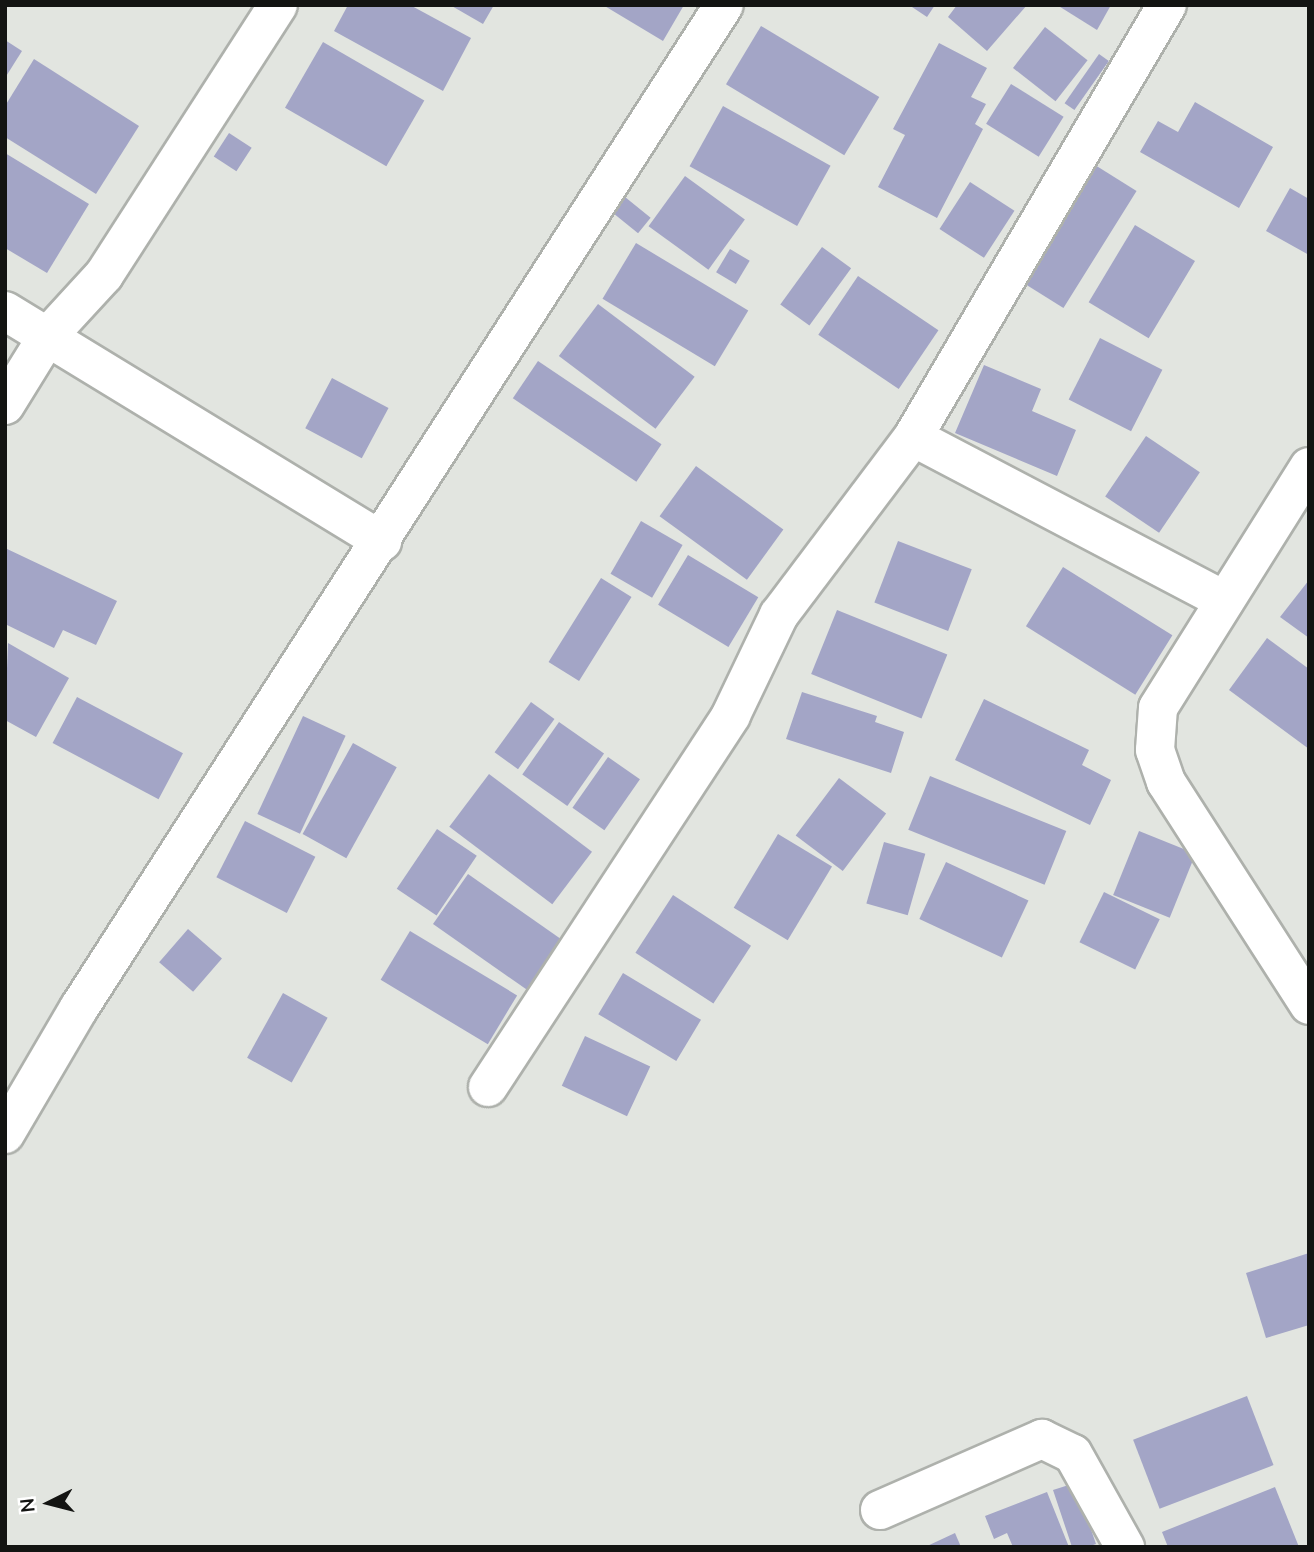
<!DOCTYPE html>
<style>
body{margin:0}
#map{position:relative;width:1314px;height:1552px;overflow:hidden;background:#e2e5e0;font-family:"Nunito Sans",sans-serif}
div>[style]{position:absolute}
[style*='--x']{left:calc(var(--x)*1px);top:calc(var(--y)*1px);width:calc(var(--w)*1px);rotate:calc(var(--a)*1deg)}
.building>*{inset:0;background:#a3a5c6;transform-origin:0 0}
.roads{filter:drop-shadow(2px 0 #aeb1ac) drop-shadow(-2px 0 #aeb1ac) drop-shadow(0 2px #aeb1ac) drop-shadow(0 -2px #aeb1ac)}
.minor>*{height:38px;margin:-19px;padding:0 19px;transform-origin:19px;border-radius:19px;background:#fff}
span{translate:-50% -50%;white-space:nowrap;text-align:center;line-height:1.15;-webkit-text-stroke:6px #fff;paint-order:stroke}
.frame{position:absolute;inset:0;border:7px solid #131412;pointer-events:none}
.north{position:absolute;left:14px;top:1468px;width:70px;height:70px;-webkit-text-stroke:5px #fff;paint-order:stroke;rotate:264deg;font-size:19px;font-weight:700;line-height:28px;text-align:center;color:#131412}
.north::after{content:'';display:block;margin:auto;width:24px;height:32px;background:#131412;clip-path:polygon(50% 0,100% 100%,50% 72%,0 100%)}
</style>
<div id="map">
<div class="building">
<i style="clip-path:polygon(348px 5px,410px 5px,471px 38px,443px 91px,334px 31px)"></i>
<i style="clip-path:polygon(450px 5px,494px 5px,483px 24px)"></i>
<i style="clip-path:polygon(603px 5px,684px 5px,663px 41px)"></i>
<i style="clip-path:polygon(909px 5px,935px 5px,927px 17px)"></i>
<i style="clip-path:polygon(957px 5px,1027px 5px,987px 51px,948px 17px)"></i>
<i style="clip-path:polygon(1057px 5px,1111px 5px,1097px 30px)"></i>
<i style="left:761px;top:26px;width:138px;height:68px;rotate:31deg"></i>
<i style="left:1045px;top:27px;width:54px;height:52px;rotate:38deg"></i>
<i style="clip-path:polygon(5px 40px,22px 51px,5px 78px)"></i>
<i style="left:323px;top:42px;width:117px;height:76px;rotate:30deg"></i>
<i style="clip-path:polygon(939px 43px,987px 68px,971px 97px,986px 104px,975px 124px,983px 129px,937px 218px,878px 187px,905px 135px,893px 129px)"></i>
<i style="left:1099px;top:54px;width:12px;height:60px;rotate:35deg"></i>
<i style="clip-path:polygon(34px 59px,139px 126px,96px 194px,5px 137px,5px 106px)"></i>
<i style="left:1011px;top:84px;width:62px;height:47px;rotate:32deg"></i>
<i style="clip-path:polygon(1195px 102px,1273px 147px,1239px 208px,1140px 152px,1158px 121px,1178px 132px)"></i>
<i style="left:723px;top:106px;width:123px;height:69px;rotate:29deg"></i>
<i style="left:229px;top:133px;width:27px;height:28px;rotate:33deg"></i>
<i style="clip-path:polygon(5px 153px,89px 204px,47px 273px,5px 248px)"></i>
<i style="left:1095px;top:165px;width:49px;height:138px;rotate:32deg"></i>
<i style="left:685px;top:176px;width:74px;height:62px;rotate:36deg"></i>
<i style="left:970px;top:182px;width:53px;height:56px;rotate:33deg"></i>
<i style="clip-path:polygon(1290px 188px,1309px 199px,1309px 255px,1266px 231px)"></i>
<i style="left:625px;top:197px;width:33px;height:20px;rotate:39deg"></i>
<i style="left:1135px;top:225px;width:70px;height:90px;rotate:31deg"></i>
<i style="left:636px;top:243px;width:131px;height:65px;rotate:31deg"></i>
<i style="left:822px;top:247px;width:36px;height:71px;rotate:36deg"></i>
<i style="left:730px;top:249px;width:23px;height:27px;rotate:31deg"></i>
<i style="left:858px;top:276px;width:97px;height:71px;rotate:34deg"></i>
<i style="left:598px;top:304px;width:121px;height:65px;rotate:37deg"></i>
<i style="left:1100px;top:338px;width:70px;height:69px;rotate:27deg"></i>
<i style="left:538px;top:361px;width:149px;height:45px;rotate:34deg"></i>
<i style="clip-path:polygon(984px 365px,1041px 389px,1032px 411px,1076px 430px,1057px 476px,955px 433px)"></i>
<i style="left:332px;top:378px;width:64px;height:57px;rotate:28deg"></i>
<i style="left:1146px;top:436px;width:65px;height:73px;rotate:34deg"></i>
<i style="left:696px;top:466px;width:108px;height:62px;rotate:36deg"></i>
<i style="left:641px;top:521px;width:48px;height:61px;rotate:30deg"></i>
<i style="left:898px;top:541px;width:79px;height:66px;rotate:21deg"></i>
<i style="clip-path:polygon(5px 548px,117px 601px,96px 645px,63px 630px,54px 648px,5px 624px)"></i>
<i style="left:688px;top:555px;width:82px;height:58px;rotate:31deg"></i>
<i style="left:1063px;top:567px;width:129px;height:70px;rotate:32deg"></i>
<i style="left:601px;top:578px;width:36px;height:99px;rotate:32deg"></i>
<i style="clip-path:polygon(1309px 580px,1309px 638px,1280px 617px)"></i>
<i style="left:837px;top:610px;width:119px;height:69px;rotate:22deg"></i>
<i style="clip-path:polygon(1267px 638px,1309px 669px,1309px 749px,1229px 690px)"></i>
<i style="clip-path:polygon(8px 643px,69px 678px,36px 737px,5px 720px)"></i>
<i style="clip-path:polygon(802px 692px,877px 716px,875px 722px,904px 732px,891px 773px,786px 739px)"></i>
<i style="left:77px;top:697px;width:120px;height:52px;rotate:28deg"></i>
<i style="clip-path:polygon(984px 699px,1089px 750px,1082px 765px,1111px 780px,1090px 825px,955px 760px)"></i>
<i style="left:531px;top:702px;width:29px;height:62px;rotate:36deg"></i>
<i style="left:303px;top:716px;width:47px;height:108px;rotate:25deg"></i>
<i style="left:559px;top:722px;width:55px;height:64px;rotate:35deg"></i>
<i style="left:353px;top:743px;width:50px;height:104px;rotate:29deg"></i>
<i style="left:608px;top:757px;width:39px;height:62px;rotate:35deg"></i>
<i style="left:489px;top:774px;width:129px;height:66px;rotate:37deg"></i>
<i style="left:930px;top:776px;width:147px;height:58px;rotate:22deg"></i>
<i style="left:839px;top:778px;width:59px;height:72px;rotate:37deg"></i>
<i style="left:245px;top:821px;width:79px;height:63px;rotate:27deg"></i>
<i style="left:437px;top:829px;width:48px;height:72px;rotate:34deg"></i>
<i style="left:1139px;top:831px;width:61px;height:69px;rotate:22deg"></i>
<i style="left:778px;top:834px;width:63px;height:86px;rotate:31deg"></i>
<i style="left:884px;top:842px;width:43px;height:64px;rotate:16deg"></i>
<i style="left:946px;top:862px;width:91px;height:63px;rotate:25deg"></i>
<i style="left:468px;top:874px;width:116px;height:61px;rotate:35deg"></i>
<i style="left:1104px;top:892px;width:62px;height:56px;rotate:26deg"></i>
<i style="left:673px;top:895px;width:93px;height:69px;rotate:33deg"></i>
<i style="left:188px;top:929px;width:45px;height:44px;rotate:41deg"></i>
<i style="left:410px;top:931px;width:125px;height:57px;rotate:31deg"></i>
<i style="left:623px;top:973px;width:91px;height:48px;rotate:31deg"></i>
<i style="left:283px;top:993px;width:51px;height:74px;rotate:29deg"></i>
<i style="left:585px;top:1036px;width:72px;height:55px;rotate:25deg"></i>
<i style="clip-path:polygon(1309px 1253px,1309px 1325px,1266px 1338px,1246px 1273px)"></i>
<i style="left:1247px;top:1396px;width:74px;height:122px;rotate:69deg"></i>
<i style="clip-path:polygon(1075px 1483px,1096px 1544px,1087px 1547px,1072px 1547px,1053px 1490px)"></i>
<i style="clip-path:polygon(1275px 1487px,1299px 1547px,1168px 1547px,1162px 1532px)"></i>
<i style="clip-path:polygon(1047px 1492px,1069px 1547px,1013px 1547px,1007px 1533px,994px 1539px,985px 1516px)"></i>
<i style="clip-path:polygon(955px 1533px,961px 1547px,925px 1547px)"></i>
</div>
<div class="roads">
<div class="minor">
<i style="--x:5;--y:311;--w:442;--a:31.4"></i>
<i style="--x:5;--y:405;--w:80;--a:-58.3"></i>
<i style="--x:47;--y:337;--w:84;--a:-47.4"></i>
<i style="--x:104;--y:275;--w:321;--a:-57.2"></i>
<i style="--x:913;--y:437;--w:352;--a:27.7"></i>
<i style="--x:1309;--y:467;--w:284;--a:122.1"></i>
<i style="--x:1158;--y:708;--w:42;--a:94.1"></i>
<i style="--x:1155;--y:750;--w:34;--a:71"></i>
<i style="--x:1166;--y:782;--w:265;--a:57.3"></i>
<i style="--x:488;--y:1087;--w:444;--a:-56.8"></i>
<i style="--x:731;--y:715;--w:111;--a:-64.4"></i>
<i style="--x:779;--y:615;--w:223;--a:-53"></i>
<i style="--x:913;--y:437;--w:501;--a:-59.55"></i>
<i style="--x:5;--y:1134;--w:146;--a:-59.6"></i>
<i style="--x:79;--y:1008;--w:1192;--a:-57.26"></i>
<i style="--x:880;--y:1510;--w:177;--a:-23.7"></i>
<i style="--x:1042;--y:1439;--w:34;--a:26"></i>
<i style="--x:1073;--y:1454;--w:107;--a:60.8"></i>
</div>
</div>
<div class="frame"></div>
<div class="north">N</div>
</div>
